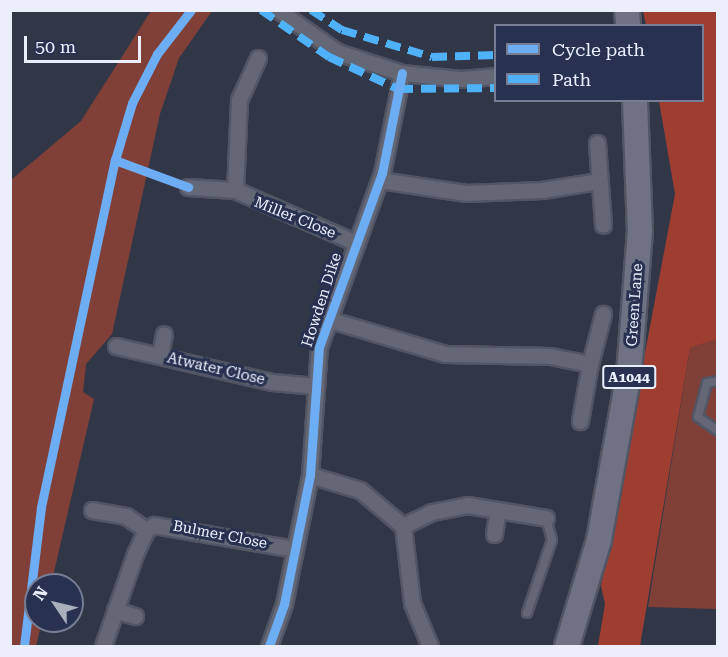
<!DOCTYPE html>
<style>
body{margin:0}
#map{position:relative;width:728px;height:657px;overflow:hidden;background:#323748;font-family:"Roboto Serif",serif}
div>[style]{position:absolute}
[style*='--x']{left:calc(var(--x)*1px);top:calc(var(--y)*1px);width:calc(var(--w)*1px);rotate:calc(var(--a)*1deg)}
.green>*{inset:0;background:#814037}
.forest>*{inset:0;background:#9d3e31}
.roads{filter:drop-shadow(2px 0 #525563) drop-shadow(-2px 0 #525563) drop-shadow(0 2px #525563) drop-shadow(0 -2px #525563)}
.service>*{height:8px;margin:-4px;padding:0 4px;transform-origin:4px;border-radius:4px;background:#646775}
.minor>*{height:15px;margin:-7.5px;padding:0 7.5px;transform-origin:7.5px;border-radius:7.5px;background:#646775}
.primary>*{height:24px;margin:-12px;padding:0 12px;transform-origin:12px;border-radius:12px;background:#6e7284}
.quiet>*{height:8px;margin-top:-4px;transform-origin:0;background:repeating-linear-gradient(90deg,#4fb1f8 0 15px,transparent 0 23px)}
.cycleway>*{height:9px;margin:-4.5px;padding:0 4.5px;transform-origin:4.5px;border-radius:4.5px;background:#6dadf4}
span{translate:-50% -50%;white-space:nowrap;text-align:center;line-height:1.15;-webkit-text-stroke:6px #293151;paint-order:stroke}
.shield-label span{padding:2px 4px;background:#293151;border:2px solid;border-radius:4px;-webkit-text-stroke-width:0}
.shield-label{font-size:14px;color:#ebeffc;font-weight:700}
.street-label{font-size:15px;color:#ebeffc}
.frame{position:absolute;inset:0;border:12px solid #ebeffc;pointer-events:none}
.legend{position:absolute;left:494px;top:24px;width:210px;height:78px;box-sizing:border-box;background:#293151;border:2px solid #777d95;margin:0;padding:8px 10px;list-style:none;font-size:18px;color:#ebeffc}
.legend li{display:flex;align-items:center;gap:12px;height:30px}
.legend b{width:30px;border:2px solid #777d95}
.north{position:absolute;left:24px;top:573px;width:60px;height:60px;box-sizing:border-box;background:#293151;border:2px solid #777d95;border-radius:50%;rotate:305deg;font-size:16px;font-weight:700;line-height:24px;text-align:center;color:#ebeffc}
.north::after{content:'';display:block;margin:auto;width:21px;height:27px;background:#aaafbd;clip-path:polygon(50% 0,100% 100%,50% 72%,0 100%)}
.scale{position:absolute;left:24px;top:36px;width:117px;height:27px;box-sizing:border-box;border:3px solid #ebeffc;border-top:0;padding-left:8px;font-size:18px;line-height:21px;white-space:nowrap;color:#ebeffc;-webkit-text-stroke:4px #293151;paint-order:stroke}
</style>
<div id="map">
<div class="green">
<i style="clip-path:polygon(151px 11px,212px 11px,179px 58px,160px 114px,112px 334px,86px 364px,83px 392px,94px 399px,51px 585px,36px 585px,36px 621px,42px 621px,36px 646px,11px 646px,11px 180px,81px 121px)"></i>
<i style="clip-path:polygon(717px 339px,717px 609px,648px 607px,690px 348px)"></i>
</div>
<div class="forest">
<i style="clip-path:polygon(643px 11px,717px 11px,717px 339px,690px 348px,640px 646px,598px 646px,605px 604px,601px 586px,675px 194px,659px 101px,702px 100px,702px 26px,646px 25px)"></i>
</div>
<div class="roads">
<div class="service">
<i style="--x:718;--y:381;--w:11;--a:170"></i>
<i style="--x:707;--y:383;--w:35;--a:105"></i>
<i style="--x:698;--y:417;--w:24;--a:35"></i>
<i style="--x:527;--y:613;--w:77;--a:-71.1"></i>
<i style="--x:552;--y:540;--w:23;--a:-105"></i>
</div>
<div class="minor">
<i style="--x:278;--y:10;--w:72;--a:35.4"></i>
<i style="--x:337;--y:52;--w:68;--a:17.9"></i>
<i style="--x:402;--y:73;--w:59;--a:5.8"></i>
<i style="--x:461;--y:79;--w:35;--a:-5"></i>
<i style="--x:258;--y:58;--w:46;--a:114.3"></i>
<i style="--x:239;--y:100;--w:90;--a:92.5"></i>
<i style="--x:235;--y:190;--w:133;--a:23.5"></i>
<i style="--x:597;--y:143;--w:82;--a:85.8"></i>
<i style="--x:380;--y:180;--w:87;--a:8.6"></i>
<i style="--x:466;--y:193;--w:76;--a:-2.3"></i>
<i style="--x:542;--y:190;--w:58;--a:-9"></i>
<i style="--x:188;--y:187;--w:47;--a:3.7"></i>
<i style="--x:331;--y:320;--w:119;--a:16.6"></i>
<i style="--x:445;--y:354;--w:105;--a:1.1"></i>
<i style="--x:550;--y:356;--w:41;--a:11.3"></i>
<i style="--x:590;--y:364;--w:58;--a:100"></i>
<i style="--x:116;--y:346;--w:160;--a:13"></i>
<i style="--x:272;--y:382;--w:44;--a:5.2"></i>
<i style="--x:160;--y:356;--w:22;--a:-80"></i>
<i style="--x:590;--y:364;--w:52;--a:-75.4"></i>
<i style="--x:310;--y:475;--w:52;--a:16.7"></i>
<i style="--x:360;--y:490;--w:56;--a:39.9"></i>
<i style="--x:403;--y:526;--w:78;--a:83.3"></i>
<i style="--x:412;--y:603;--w:47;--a:67.3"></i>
<i style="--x:92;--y:510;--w:35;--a:10"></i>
<i style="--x:126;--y:516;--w:24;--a:35"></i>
<i style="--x:403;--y:526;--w:32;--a:-26"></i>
<i style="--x:432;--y:512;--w:36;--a:-11"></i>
<i style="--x:467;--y:505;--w:80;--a:9.3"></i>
<i style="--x:494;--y:534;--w:24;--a:-81"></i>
<i style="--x:115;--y:610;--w:21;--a:17"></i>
<i style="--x:103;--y:646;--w:97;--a:-70.8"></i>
<i style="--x:135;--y:554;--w:26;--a:-65"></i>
<i style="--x:146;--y:530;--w:9;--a:-32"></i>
<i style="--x:154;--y:525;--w:143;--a:9.7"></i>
<i style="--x:269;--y:646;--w:45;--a:-70.3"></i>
<i style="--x:284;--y:604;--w:132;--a:-78.6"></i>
<i style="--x:310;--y:475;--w:128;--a:-86"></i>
<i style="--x:319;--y:347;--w:185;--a:-70.1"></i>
<i style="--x:382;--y:173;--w:102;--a:-78.7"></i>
</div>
<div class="primary">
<i style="--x:627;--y:10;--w:16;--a:86"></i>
<i style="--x:567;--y:646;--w:111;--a:-73.2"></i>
<i style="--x:599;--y:540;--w:169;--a:-79.8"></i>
<i style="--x:629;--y:374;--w:142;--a:-85.6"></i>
<i style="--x:640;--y:232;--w:132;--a:-92.2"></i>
</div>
</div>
<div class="quiet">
<i style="--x:261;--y:10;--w:83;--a:34.7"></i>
<i style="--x:329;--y:57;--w:76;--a:24.9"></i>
<i style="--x:398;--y:89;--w:98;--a:-0.6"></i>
<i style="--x:311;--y:10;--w:37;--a:33"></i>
<i style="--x:342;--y:30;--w:94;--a:16.7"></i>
<i style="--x:432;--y:57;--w:64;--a:-1.8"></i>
</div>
<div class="cycleway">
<i style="--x:115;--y:160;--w:78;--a:20.3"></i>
<i style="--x:24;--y:646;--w:140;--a:-83"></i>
<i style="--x:41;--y:507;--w:355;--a:-78"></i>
<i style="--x:115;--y:160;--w:59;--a:-73.4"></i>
<i style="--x:132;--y:103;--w:55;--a:-63"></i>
<i style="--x:157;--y:54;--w:56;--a:-52.3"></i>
<i style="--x:269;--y:646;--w:45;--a:-70.3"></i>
<i style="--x:284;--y:604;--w:132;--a:-78.6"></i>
<i style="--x:310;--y:475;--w:128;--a:-86"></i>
<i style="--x:319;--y:347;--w:185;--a:-70.1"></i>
<i style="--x:382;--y:173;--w:102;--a:-78.7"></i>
</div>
<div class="shield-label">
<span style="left:629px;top:377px">A1044</span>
</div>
<div class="street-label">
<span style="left:295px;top:218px;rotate:22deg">Miller Close</span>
<span style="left:322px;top:300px;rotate:-72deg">Howden Dike</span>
<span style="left:635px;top:305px;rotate:-86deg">Green Lane</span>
<span style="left:216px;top:369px;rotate:13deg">Atwater Close</span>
<span style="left:220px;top:535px;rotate:11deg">Bulmer Close</span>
</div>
<div class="frame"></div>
<ul class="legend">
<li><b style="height:8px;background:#6dadf4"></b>Cycle path</li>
<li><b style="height:8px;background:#4fb1f8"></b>Path</li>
</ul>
<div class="north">N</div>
<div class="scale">50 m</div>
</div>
